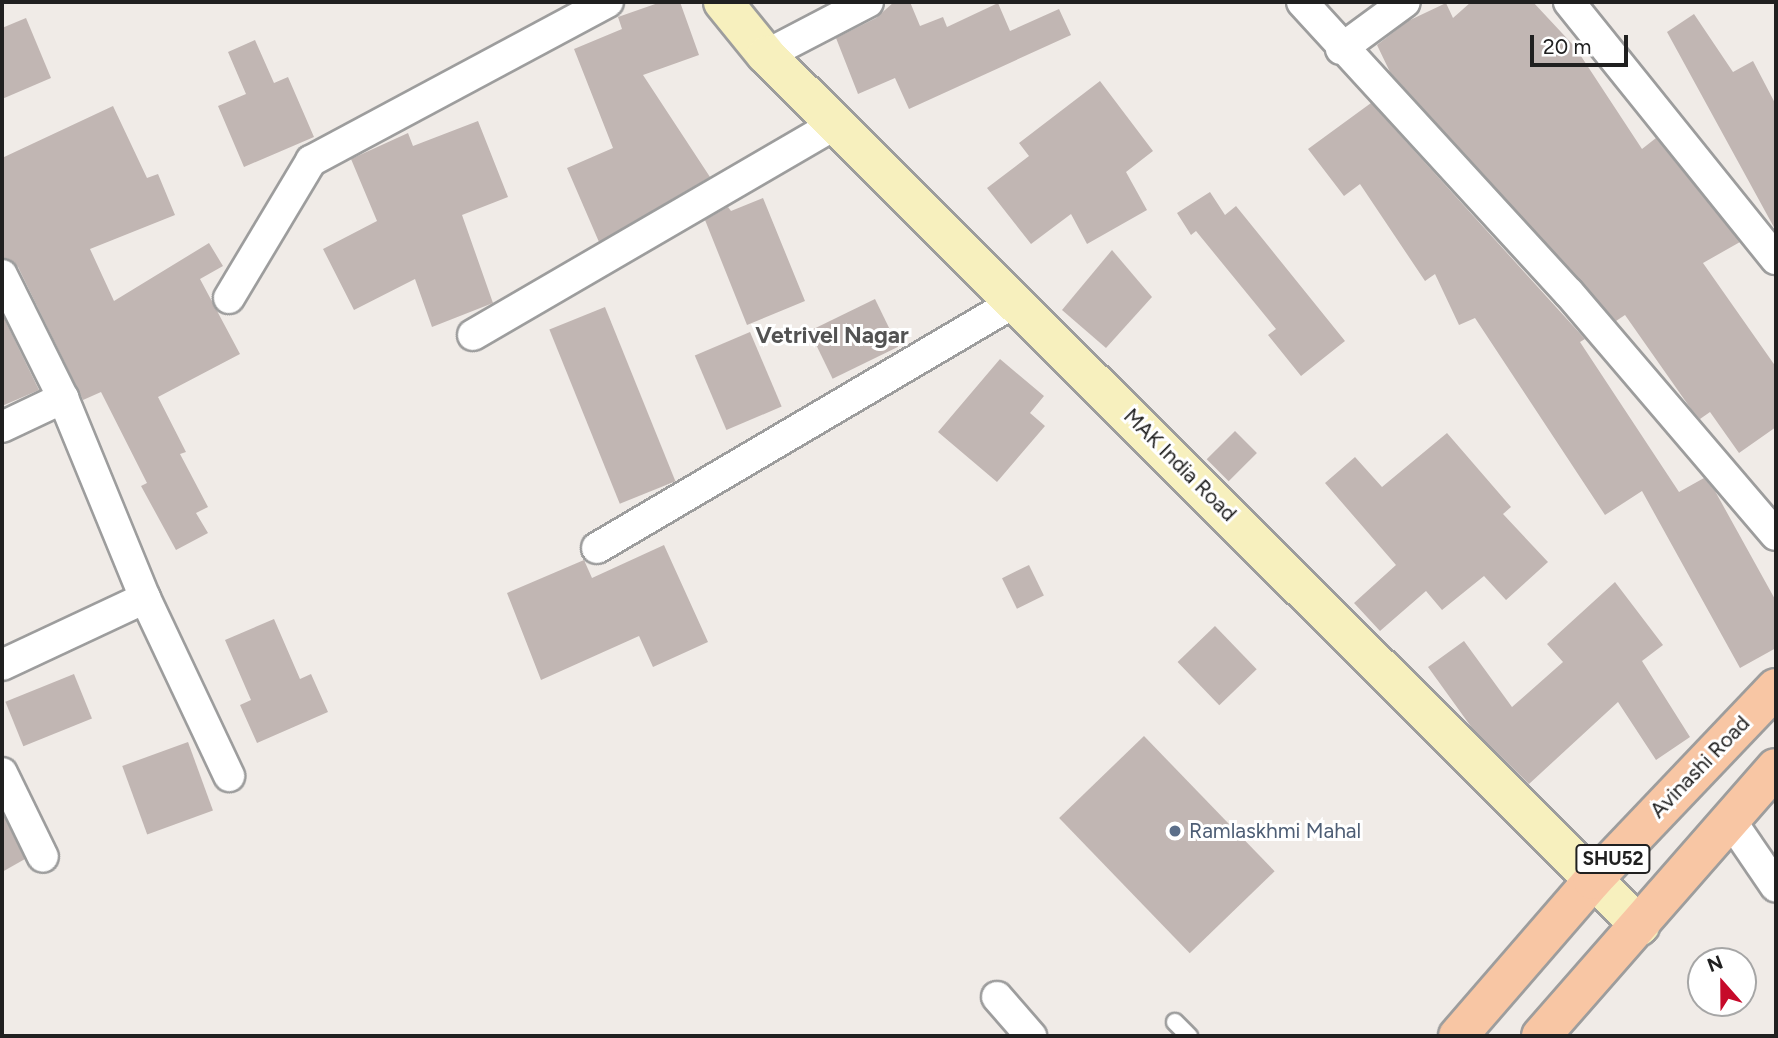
<!DOCTYPE html>
<style>
body{margin:0}
#map{position:relative;width:1778px;height:1038px;overflow:hidden;background:#f0ebe7;font-family:Figtree,sans-serif}
div>[style]{position:absolute}
[style*='--x']{left:calc(var(--x)*1px);top:calc(var(--y)*1px);width:calc(var(--w)*1px);rotate:calc(var(--a)*1deg)}
.building>*{inset:0;background:#c1b6b3;transform-origin:0 0}
.roads{filter:drop-shadow(2px 0 #9d9d9d) drop-shadow(-2px 0 #9d9d9d) drop-shadow(0 2px #9d9d9d) drop-shadow(0 -2px #9d9d9d)}
.lane>*{height:16px;margin:-8px;padding:0 8px;transform-origin:8px;border-radius:8px;background:#fff}
.street>*{height:30px;margin:-15px;padding:0 15px;transform-origin:15px;border-radius:15px;background:#fff}
.secondary>*{height:38px;margin:-19px;padding:0 19px;transform-origin:19px;border-radius:19px;background:#f7f0be}
.primary>*{height:38px;margin:-19px;padding:0 19px;transform-origin:19px;border-radius:19px;background:#f8c6a4}
.dots>*{width:19px;height:19px;translate:-50% -50%;box-sizing:border-box;border:4px solid #fff;border-radius:50%}
span{translate:-50% -50%;white-space:nowrap;text-align:center;line-height:1.15;-webkit-text-stroke:6px #fff;paint-order:stroke}
.shield-label span{padding:2px 5px;background:#fff;border:2px solid;border-radius:5px;-webkit-text-stroke-width:0}
.shield-label{font-size:19px;color:#202020;font-weight:700}
.street-label{font-size:21px;color:#202020}
.service-label{font-size:21px;color:#4e5e75}
.left{translate:0 -50%;text-align:left}
.neighbourhood-label{font-size:23px;color:#535353;font-weight:700}
.frame{position:absolute;inset:0;border:4px solid #202020;pointer-events:none}
.north{position:absolute;left:1687px;top:947px;width:70px;height:70px;box-sizing:border-box;background:#fff;border:2px solid #a6a6a6;border-radius:50%;rotate:339deg;font-size:19px;font-weight:700;line-height:28px;text-align:center;color:#202020}
.north::after{content:'';display:block;margin:auto;width:24px;height:32px;background:#c60a2a;clip-path:polygon(50% 0,100% 100%,50% 72%,0 100%)}
.scale{position:absolute;left:1530px;top:35px;width:98px;height:32px;box-sizing:border-box;border:4px solid #202020;border-top:0;padding-left:9px;font-size:21px;line-height:24px;white-space:nowrap;color:#202020;-webkit-text-stroke:5px #fff;paint-order:stroke}
</style>
<div id="map">
<div class="building">
<i style="clip-path:polygon(661px 2px,680px 2px,699px 55px,643px 75px,710px 177px,599px 242px,567px 168px,613px 148px,574px 49px,622px 29px,618px 17px)"></i>
<i style="clip-path:polygon(894px 2px,910px 2px,920px 26px,943px 17px,947px 27px,998px 3px,1010px 31px,1059px 9px,1071px 35px,909px 109px,895px 78px,858px 94px,836px 38px,876px 18px)"></i>
<i style="clip-path:polygon(1471px 2px,1533px 2px,1575px 47px,1642px 149px,1656px 138px,1740px 242px,1703px 263px,1776px 367px,1776px 427px,1739px 453px,1710px 412px,1700px 419px,1691px 409px,1625px 315px,1616px 321px,1390px 72px,1377px 45px,1408px 21px,1446px 3px,1453px 18px)"></i>
<i style="clip-path:polygon(1694px 14px,1733px 72px,1753px 61px,1776px 105px,1776px 231px,1667px 32px)"></i>
<i style="clip-path:polygon(26px 18px,51px 78px,2px 99px,2px 28px)"></i>
<i style="clip-path:polygon(255px 40px,274px 83px,288px 77px,314px 137px,244px 167px,218px 106px,246px 94px,228px 52px)"></i>
<i style="clip-path:polygon(1100px 81px,1153px 151px,1126px 172px,1147px 210px,1087px 244px,1071px 214px,1031px 244px,987px 188px,1029px 156px,1019px 143px)"></i>
<i style="clip-path:polygon(1371px 103px,1585px 339px,1580px 342px,1679px 492px,1704px 478px,1715px 491px,1776px 601px,1776px 648px,1740px 668px,1642px 491px,1605px 515px,1475px 318px,1459px 325px,1435px 274px,1425px 281px,1360px 184px,1344px 196px,1308px 149px)"></i>
<i style="clip-path:polygon(113px 106px,147px 178px,158px 174px,175px 215px,90px 249px,114px 301px,209px 243px,223px 266px,200px 279px,240px 354px,158px 397px,186px 452px,180px 454px,208px 507px,196px 513px,208px 533px,176px 550px,141px 486px,147px 483px,101px 392px,83px 400px,18px 267px,2px 258px,2px 158px)"></i>
<i style="clip-path:polygon(478px 121px,508px 197px,462px 215px,493px 303px,432px 327px,415px 279px,354px 310px,323px 249px,377px 221px,351px 159px,408px 133px,413px 146px)"></i>
<i style="clip-path:polygon(1210px 192px,1225px 215px,1236px 206px,1345px 341px,1301px 376px,1268px 335px,1276px 329px,1196px 231px,1191px 235px,1177px 213px)"></i>
<i style="clip-path:polygon(763px 198px,805px 301px,747px 325px,705px 220px,728px 207px,731px 211px)"></i>
<i style="clip-path:polygon(1112px 250px,1152px 297px,1106px 348px,1062px 310px)"></i>
<i style="left:875px;top:299px;width:53px;height:73px;rotate:64deg"></i>
<i style="left:605px;top:307px;width:188px;height:60px;rotate:68deg"></i>
<i style="clip-path:polygon(2px 314px,39px 390px,2px 406px)"></i>
<i style="left:750px;top:332px;width:81px;height:60px;rotate:67deg"></i>
<i style="clip-path:polygon(1000px 359px,1044px 396px,1030px 413px,1045px 426px,997px 482px,938px 432px)"></i>
<i style="left:1235px;top:431px;width:31px;height:40px;rotate:45deg"></i>
<i style="clip-path:polygon(1447px 433px,1511px 507px,1503px 514px,1548px 562px,1506px 600px,1484px 576px,1442px 610px,1426px 591px,1380px 631px,1354px 603px,1396px 565px,1325px 483px,1355px 457px,1382px 487px)"></i>
<i style="clip-path:polygon(664px 545px,708px 642px,653px 667px,639px 636px,541px 680px,507px 593px,584px 560px,592px 578px)"></i>
<i style="left:1029px;top:565px;width:34px;height:30px;rotate:64deg"></i>
<i style="clip-path:polygon(1615px 582px,1663px 645px,1642px 661px,1690px 737px,1656px 760px,1618px 702px,1529px 784px,1472px 728px,1428px 667px,1464px 641px,1512px 707px,1563px 662px,1547px 644px)"></i>
<i style="clip-path:polygon(274px 619px,300px 679px,311px 674px,328px 712px,257px 743px,240px 705px,251px 700px,225px 640px)"></i>
<i style="left:1215px;top:626px;width:60px;height:52px;rotate:46deg"></i>
<i style="left:74px;top:674px;width:48px;height:74px;rotate:68deg"></i>
<i style="left:1144px;top:736px;width:188px;height:118px;rotate:46deg"></i>
<i style="left:188px;top:742px;width:73px;height:70px;rotate:70deg"></i>
<i style="clip-path:polygon(2px 812px,25px 859px,2px 872px)"></i>
</div>
<div class="roads">
<div class="lane">
<i style="--x:1175;--y:1022;--w:20;--a:45"></i>
</div>
<div class="street">
<i style="--x:1302;--y:2;--w:395;--a:47.5"></i>
<i style="--x:1569;--y:293;--w:318;--a:49.5"></i>
<i style="--x:1569;--y:2;--w:330;--a:51.2"></i>
<i style="--x:1341;--y:49;--w:79;--a:-36.3"></i>
<i style="--x:766;--y:55;--w:115;--a:-27.5"></i>
<i style="--x:2;--y:275;--w:137;--a:63.6"></i>
<i style="--x:63;--y:398;--w:216;--a:67.7"></i>
<i style="--x:145;--y:598;--w:197;--a:64.7"></i>
<i style="--x:229;--y:298;--w:160;--a:-59.1"></i>
<i style="--x:311;--y:161;--w:337;--a:-28.2"></i>
<i style="--x:473;--y:335;--w:420;--a:-30.2"></i>
<i style="--x:2;--y:427;--w:68;--a:-25.4"></i>
<i style="--x:597;--y:548;--w:486;--a:-30.5"></i>
<i style="--x:2;--y:665;--w:158;--a:-25.1"></i>
<i style="--x:2;--y:773;--w:93;--a:64"></i>
<i style="--x:1729;--y:818;--w:83;--a:55.7"></i>
<i style="--x:997;--y:997;--w:52;--a:48.9"></i>
</div>
<div class="secondary">
<i style="--x:723;--y:2;--w:68;--a:50.9"></i>
<i style="--x:766;--y:55;--w:1234;--a:44.9"></i>
</div>
<div class="primary">
<i style="--x:1458;--y:1036;--w:206;--a:-49.1"></i>
<i style="--x:1593;--y:880;--w:265;--a:-46.4"></i>
<i style="--x:1541;--y:1036;--w:356;--a:-48.8"></i>
</div>
</div>
<div class="dots">
<i style="left:1175px;top:831px;background:#5c6f8a"></i>
</div>
<div class="shield-label">
<span style="left:1613px;top:859px">SHU52</span>
</div>
<div class="street-label">
<span style="left:1180px;top:465px;rotate:45deg">MAK India Road</span>
<span style="left:1700px;top:767px;rotate:-46deg">Avinashi Road</span>
</div>
<div class="service-label">
<span class="left" style="left:1189px;top:831px">Ramlaskhmi Mahal</span>
</div>
<div class="neighbourhood-label">
<span style="left:832px;top:335px">Vetrivel Nagar</span>
</div>
<div class="frame"></div>
<div class="north">N</div>
<div class="scale">20 m</div>
</div>
